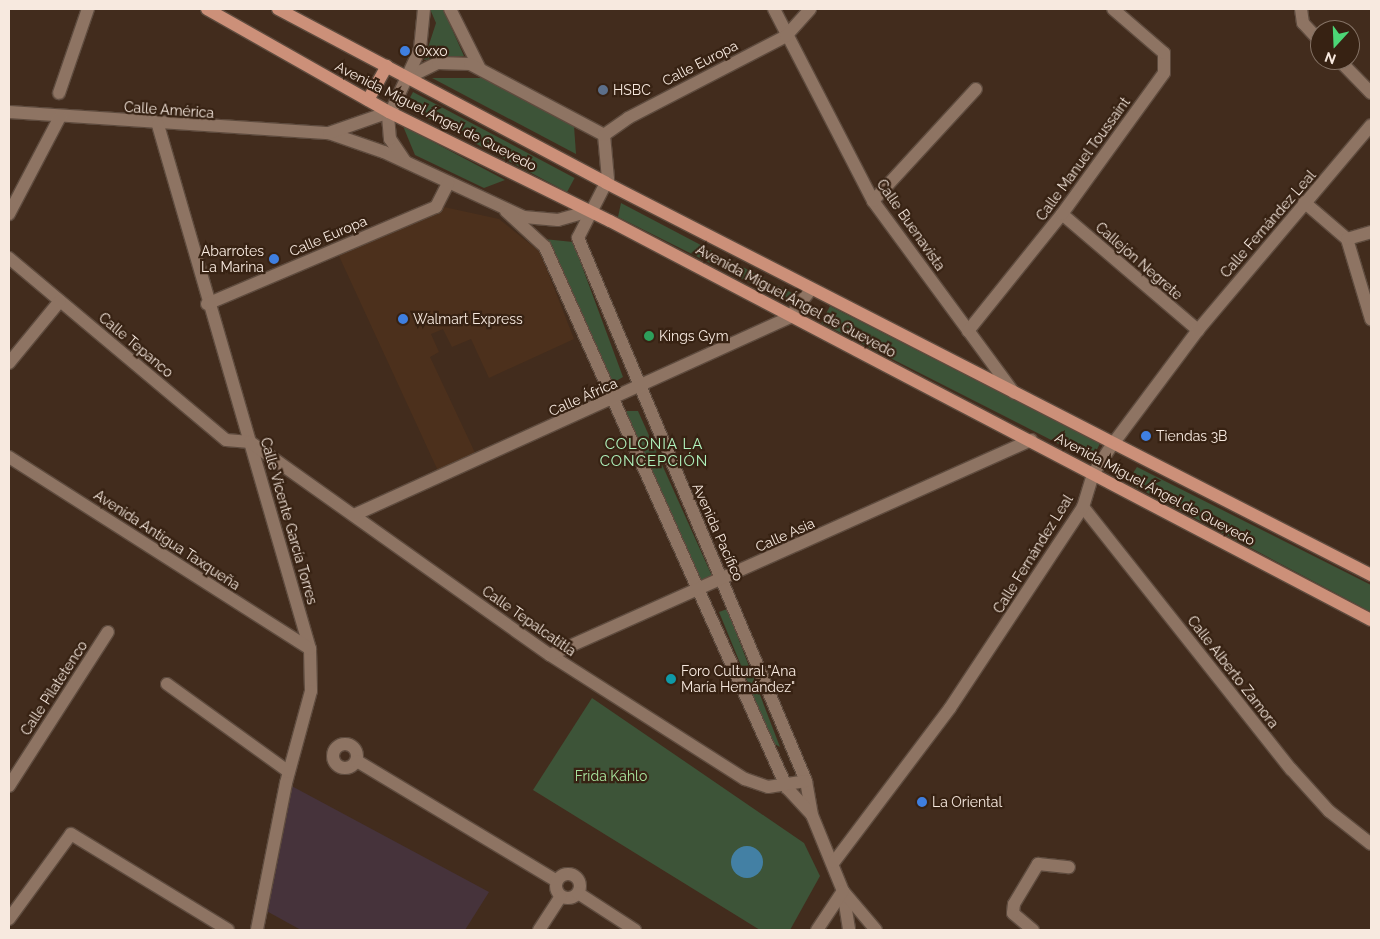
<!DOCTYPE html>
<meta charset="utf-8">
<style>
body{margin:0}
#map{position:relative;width:1380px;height:939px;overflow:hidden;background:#422c1d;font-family:Raleway,sans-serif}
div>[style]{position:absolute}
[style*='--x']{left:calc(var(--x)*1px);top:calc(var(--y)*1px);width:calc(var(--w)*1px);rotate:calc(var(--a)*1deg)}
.built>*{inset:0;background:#4c301c}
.education>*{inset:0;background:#46333b}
.green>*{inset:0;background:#3d5438;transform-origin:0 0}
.water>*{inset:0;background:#4380a4}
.round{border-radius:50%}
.roads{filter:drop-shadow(1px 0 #5e4b3e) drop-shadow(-1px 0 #5e4b3e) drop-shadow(0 1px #5e4b3e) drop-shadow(0 -1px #5e4b3e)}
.minor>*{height:12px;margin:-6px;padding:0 6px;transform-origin:6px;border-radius:6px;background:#8e7463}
.minor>.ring{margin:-6px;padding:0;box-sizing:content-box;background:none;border:12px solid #8e7463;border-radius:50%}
.major>*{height:12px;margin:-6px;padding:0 6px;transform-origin:6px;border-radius:6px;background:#cc9079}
.dots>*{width:14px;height:14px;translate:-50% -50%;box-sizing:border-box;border:2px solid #372213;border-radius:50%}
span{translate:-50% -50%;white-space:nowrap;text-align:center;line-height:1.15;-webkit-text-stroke:4.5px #372213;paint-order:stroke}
.poi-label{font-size:14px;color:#f7e9df}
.left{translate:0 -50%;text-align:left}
.right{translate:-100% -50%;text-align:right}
.street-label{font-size:14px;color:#f7e9df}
.park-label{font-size:14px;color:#aae69f}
.neighbourhood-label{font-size:15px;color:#b1f4be;letter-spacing:1px}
.frame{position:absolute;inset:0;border:10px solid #f7e9df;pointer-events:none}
.north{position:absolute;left:1310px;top:20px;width:50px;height:50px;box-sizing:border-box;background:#372213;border:1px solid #847265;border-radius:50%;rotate:200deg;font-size:14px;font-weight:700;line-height:20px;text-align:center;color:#f7e9df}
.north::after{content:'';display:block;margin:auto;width:18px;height:22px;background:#4cd676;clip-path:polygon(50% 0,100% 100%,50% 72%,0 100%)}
</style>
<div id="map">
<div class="built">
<i style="clip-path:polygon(444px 207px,499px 219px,540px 252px,574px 339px,489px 378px,471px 339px,452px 347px,443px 329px,431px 334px,439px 352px,430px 357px,477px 457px,439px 473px,339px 256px)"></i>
</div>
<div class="education">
<i style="clip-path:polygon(286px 783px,489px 892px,465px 930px,301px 930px,261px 908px)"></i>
</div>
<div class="green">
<i style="clip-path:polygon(430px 9px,443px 9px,464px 56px,424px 60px,436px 23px)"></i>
<i style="clip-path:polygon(432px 78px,483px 78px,574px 126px,576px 154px)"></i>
<i style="left:413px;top:92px;width:183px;height:16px;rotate:28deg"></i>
<i style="clip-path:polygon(403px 126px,505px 180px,484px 188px,415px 155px)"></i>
<i style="clip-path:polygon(621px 203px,792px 293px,784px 300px,618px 217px)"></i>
<i style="clip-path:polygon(544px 239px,573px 242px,623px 377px,611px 384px,552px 245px)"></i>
<i style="left:830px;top:306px;width:303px;height:19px;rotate:27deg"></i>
<i style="clip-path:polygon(626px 411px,638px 411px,712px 576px,701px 582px)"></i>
<i style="clip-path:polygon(1137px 467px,1371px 585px,1371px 612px,1127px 482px)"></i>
<i style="clip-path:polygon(727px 609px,780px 747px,773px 743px,719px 612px)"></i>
<i style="clip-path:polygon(592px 698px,804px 843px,820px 876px,790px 930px,760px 930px,533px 790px)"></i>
</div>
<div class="water">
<i class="round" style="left:731px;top:846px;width:32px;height:32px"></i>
</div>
<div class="roads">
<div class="minor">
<i style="--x:450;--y:9;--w:65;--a:63.4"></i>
<i style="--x:774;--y:9;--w:216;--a:62.7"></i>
<i style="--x:873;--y:201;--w:238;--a:53.7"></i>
<i style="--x:1301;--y:9;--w:14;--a:82"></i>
<i style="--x:1303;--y:23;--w:25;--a:47"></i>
<i style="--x:1339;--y:60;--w:46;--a:45.9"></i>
<i style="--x:409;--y:77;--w:32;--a:-26"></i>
<i style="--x:438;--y:63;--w:32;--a:2"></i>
<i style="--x:470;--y:64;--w:152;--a:27.9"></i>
<i style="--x:604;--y:135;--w:44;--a:84.8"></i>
<i style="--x:608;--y:179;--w:66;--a:117"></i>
<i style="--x:578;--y:238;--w:589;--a:67.22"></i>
<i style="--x:806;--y:781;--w:35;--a:80"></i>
<i style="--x:812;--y:815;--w:82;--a:67.8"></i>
<i style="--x:843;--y:891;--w:39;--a:81"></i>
<i style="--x:59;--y:93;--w:89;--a:-71"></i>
<i style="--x:9;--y:112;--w:321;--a:3.8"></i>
<i style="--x:329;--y:133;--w:58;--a:19.1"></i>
<i style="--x:384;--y:152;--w:154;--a:24.9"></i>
<i style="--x:524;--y:217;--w:34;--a:5"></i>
<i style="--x:558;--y:220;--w:33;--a:-16"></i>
<i style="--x:158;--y:125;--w:546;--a:73.82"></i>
<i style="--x:310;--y:649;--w:42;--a:88.6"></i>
<i style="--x:311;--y:691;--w:95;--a:105.2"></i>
<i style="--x:286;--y:783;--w:150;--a:101.2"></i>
<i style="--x:329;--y:133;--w:64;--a:-19.3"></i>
<i style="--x:604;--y:135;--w:29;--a:-35"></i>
<i style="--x:628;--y:118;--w:178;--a:-27.4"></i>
<i style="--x:786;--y:36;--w:36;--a:-48"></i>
<i style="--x:405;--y:161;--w:27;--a:-124"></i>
<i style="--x:390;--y:139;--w:21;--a:-95"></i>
<i style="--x:388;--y:118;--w:76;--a:-65.1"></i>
<i style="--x:420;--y:49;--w:40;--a:-84.3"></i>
<i style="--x:873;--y:201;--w:152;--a:-47.4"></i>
<i style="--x:1304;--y:202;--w:57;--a:40.7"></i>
<i style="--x:506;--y:211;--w:53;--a:42.7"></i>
<i style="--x:545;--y:247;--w:593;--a:65.9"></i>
<i style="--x:787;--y:788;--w:35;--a:47"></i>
<i style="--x:9;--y:214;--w:110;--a:-62.3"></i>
<i style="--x:1062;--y:214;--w:179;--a:40.5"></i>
<i style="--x:1347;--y:239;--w:84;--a:73.3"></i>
<i style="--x:1347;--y:239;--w:25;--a:-16"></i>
<i style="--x:9;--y:258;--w:283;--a:40"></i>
<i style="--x:226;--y:440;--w:24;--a:5"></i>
<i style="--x:207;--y:304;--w:249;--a:-23"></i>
<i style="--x:436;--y:207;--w:27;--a:-63"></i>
<i style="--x:968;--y:331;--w:150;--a:-51.2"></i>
<i style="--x:1062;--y:214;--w:174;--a:-54.1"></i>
<i style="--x:1164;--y:73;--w:20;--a:-90"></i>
<i style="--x:1164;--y:53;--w:67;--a:-139.2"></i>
<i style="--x:9;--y:363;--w:80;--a:-50.6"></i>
<i style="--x:250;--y:442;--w:368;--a:35.4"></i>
<i style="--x:550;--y:655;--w:231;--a:32.5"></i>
<i style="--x:745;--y:779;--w:24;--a:19"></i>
<i style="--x:768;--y:787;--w:38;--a:-9"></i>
<i style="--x:9;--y:457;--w:357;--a:32.5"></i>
<i style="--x:1083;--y:507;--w:335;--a:51.6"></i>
<i style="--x:1291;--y:769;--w:57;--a:47.9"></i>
<i style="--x:1329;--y:811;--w:53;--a:38.2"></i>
<i style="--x:354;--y:515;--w:479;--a:-24.4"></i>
<i style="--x:790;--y:317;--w:35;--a:-53"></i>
<i style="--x:550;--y:655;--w:527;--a:-24.08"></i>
<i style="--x:167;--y:684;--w:150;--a:35.8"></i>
<i class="ring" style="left:333px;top:744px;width:12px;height:12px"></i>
<i style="--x:357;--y:761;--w:233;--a:31"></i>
<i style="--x:9;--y:786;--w:183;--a:-57.3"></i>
<i style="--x:834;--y:862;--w:193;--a:-53"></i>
<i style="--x:950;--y:708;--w:241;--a:-56.5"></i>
<i style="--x:1083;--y:507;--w:34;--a:-73"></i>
<i style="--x:1093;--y:474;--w:35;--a:-57"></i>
<i style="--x:1112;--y:445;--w:144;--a:-53.2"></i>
<i style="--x:1198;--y:330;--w:268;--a:-49.8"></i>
<i class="ring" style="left:556px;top:874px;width:12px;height:12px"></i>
<i style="--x:843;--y:891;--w:51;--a:49.8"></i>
<i style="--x:578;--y:893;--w:68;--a:33"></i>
<i style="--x:9;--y:919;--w:105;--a:-53.9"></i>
<i style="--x:71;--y:834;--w:184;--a:31.4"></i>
<i style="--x:539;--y:930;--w:40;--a:-57.1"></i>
<i style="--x:817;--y:930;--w:47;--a:-56.3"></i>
<i style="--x:1033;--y:930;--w:26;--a:-140"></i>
<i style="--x:1013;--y:913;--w:9;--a:-84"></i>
<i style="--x:1014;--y:904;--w:47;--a:-59"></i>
<i style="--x:1038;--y:864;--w:31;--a:6"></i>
</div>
<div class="major">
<i style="--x:207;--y:9;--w:209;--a:29.5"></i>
<i style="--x:389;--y:112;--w:246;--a:26.3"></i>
<i style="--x:610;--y:221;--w:859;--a:27.67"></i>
<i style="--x:278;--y:9;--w:371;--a:27.9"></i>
<i style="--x:606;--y:183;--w:860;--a:27.13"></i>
<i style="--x:368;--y:100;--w:39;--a:-61"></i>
</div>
</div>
<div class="dots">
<i style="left:405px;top:51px;background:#3f7fe0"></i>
<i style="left:603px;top:90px;background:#5c6f8a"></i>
<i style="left:274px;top:259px;background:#3f7fe0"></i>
<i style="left:403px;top:319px;background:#3f7fe0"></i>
<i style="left:649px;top:336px;background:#2e9e5b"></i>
<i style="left:1146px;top:436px;background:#3f7fe0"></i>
<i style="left:671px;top:679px;background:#0f9aa8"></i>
<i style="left:922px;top:802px;background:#3f7fe0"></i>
</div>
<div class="poi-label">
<span class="left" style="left:415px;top:51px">Oxxo</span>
<span class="left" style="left:613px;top:90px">HSBC</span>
<span class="right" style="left:264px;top:259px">Abarrotes<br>La Marina</span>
<span class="left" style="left:413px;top:319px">Walmart Express</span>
<span class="left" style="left:659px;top:336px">Kings Gym</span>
<span class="left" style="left:1156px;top:436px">Tiendas 3B</span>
<span class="left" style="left:681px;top:679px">Foro Cultural "Ana<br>María Hernández"</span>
<span class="left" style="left:932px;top:802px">La Oriental</span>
</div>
<div class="street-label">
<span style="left:700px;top:63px;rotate:-27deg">Calle Europa</span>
<span style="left:169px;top:110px;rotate:4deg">Calle América</span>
<span style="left:436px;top:116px;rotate:27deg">Avenida Miguel Ángel de Quevedo</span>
<span style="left:1083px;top:159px;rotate:-54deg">Calle Manuel Toussaint</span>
<span style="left:1268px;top:224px;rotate:-49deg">Calle Fernández Leal</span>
<span style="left:911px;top:225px;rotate:55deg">Calle Buenavista</span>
<span style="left:328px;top:236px;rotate:-23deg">Calle Europa</span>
<span style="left:1139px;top:261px;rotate:41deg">Callejón Negrete</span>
<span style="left:796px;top:301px;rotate:28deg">Avenida Miguel Ángel de Quevedo</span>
<span style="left:136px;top:345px;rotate:40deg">Calle Tepanco</span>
<span style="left:583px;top:397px;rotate:-24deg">Calle África</span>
<span style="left:1155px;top:489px;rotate:28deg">Avenida Miguel Ángel de Quevedo</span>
<span style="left:289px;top:521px;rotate:74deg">Calle Vicente García Torres</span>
<span style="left:718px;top:532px;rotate:66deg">Avenida Pacífico</span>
<span style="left:785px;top:535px;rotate:-24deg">Calle Asia</span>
<span style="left:167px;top:540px;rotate:33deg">Avenida Antigua Taxqueña</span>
<span style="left:1033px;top:554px;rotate:-58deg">Calle Fernández Leal</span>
<span style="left:529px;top:621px;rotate:35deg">Calle Tepalcatitla</span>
<span style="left:1233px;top:672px;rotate:52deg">Calle Alberto Zamora</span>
<span style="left:54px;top:688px;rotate:-57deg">Calle Pilatetenco</span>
</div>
<div class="park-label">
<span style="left:611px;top:776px">Frida Kahlo</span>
</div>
<div class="neighbourhood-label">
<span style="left:654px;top:453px">COLONIA LA<br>CONCEPCIÓN</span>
</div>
<div class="frame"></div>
<div class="north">N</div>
</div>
